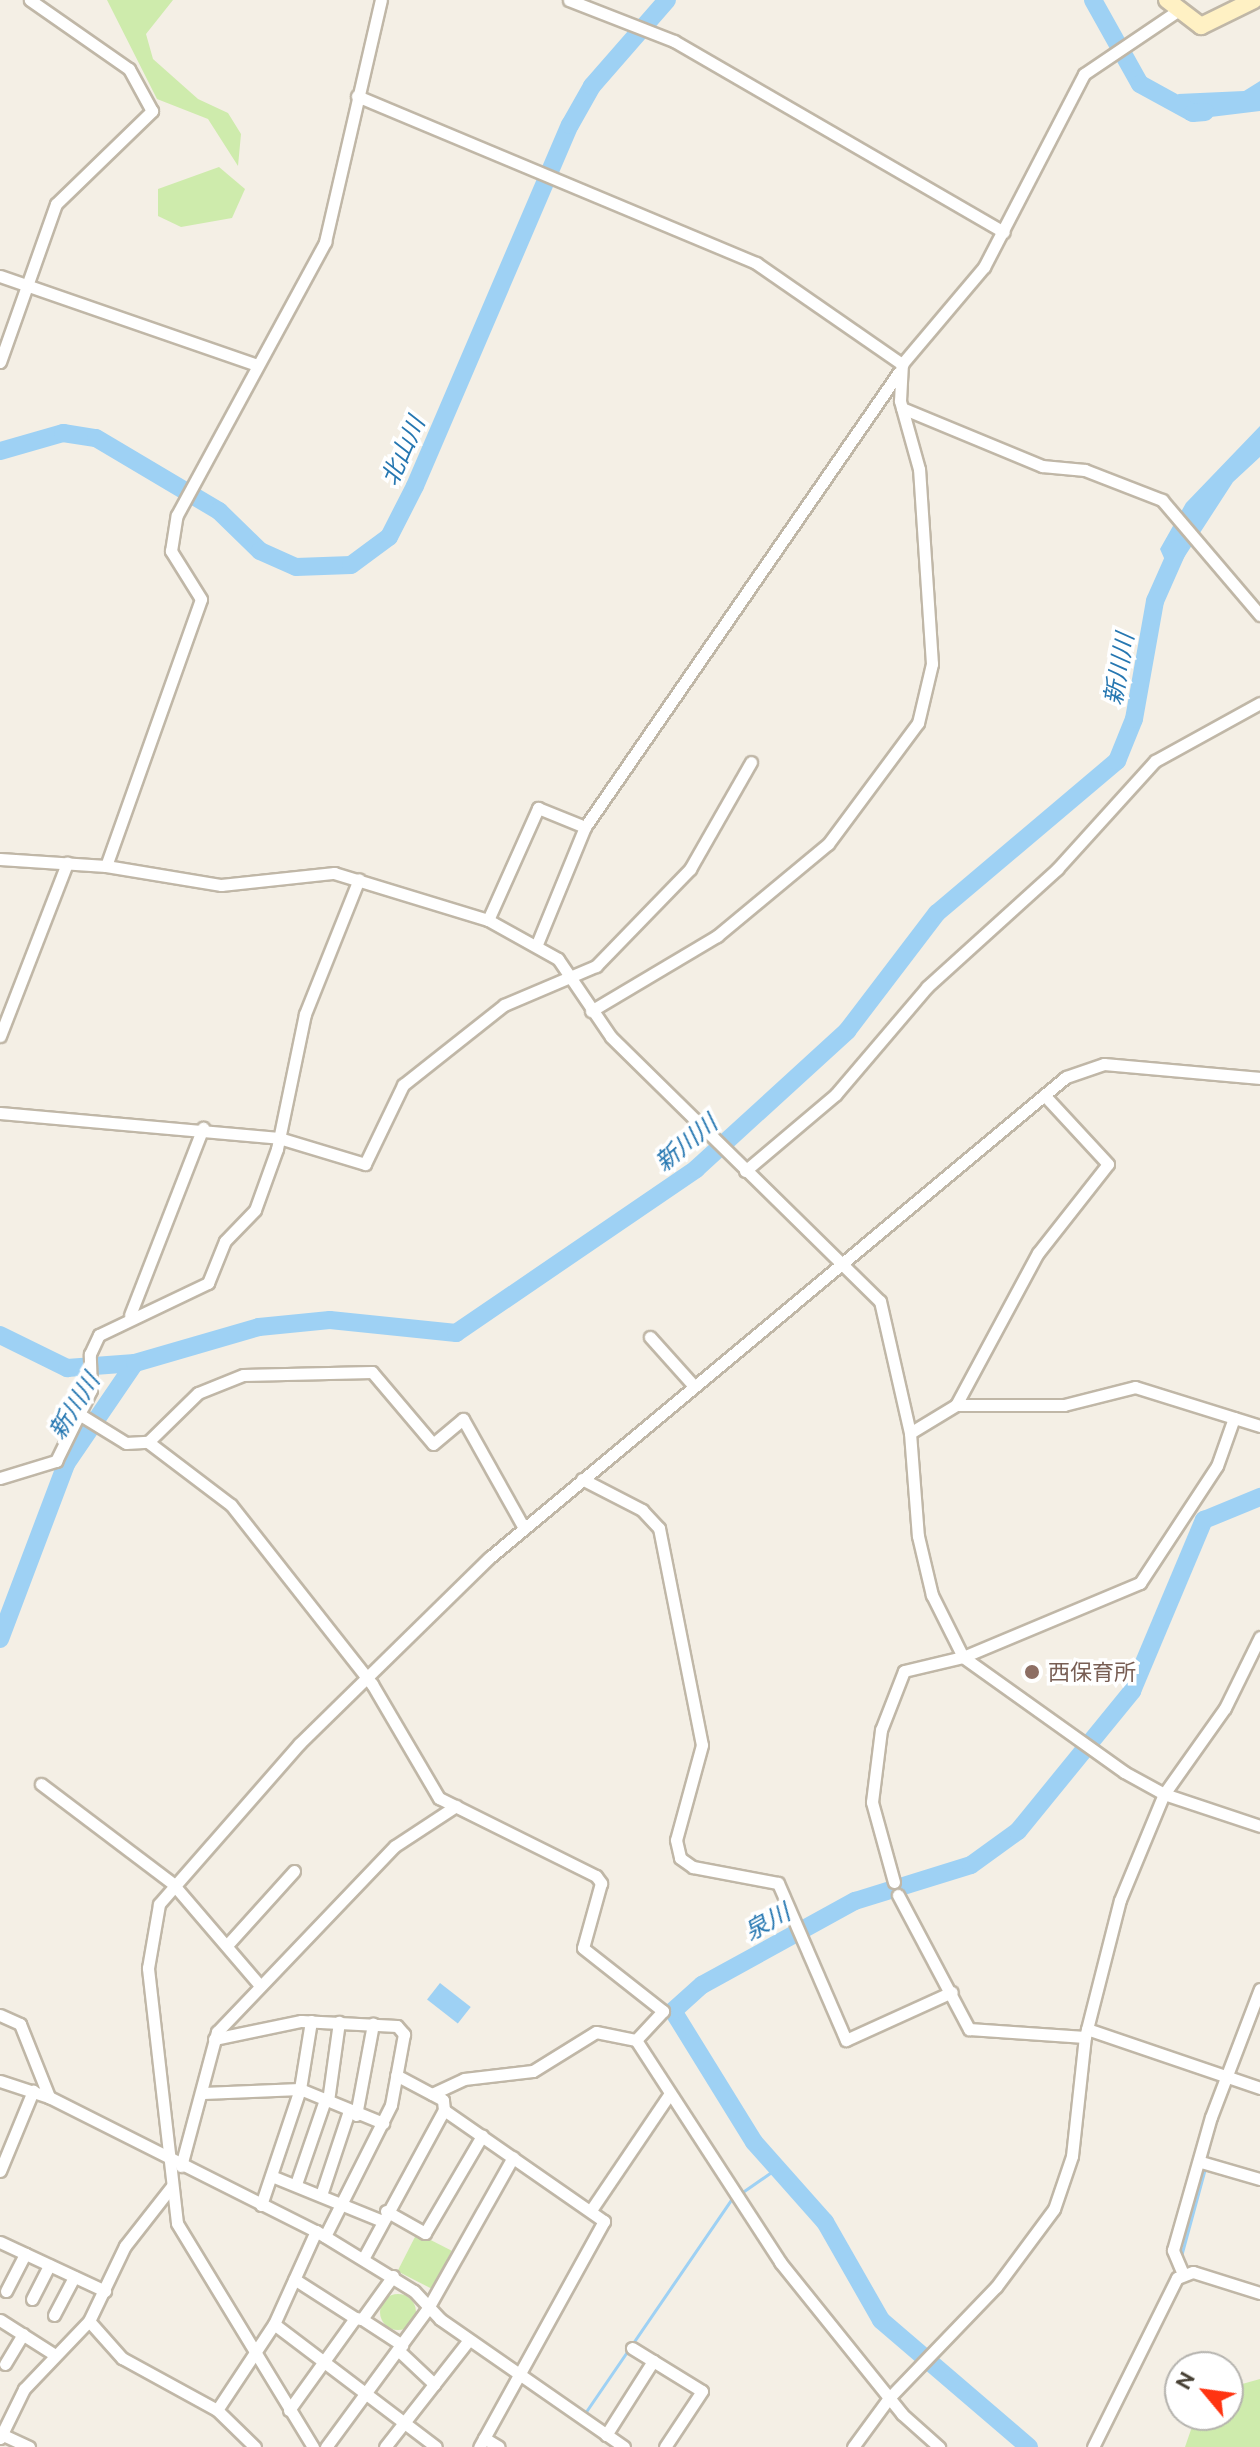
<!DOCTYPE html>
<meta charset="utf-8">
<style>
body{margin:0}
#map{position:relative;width:1260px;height:2447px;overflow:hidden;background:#f4efe5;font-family:Ubuntu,"Noto Sans JP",sans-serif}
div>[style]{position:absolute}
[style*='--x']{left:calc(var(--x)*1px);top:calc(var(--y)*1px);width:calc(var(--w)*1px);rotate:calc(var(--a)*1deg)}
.green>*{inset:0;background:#ceebac;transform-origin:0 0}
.round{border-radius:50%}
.water>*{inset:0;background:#9ed1f4;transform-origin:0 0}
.stream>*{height:3px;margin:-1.5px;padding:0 1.5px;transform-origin:1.5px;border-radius:1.5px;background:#9ed1f4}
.river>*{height:18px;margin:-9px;padding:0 9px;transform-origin:9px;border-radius:9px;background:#9ed1f4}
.roads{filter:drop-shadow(2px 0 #c0b7a7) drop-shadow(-2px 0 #c0b7a7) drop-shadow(0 2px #c0b7a7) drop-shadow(0 -2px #c0b7a7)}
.street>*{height:11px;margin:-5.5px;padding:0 5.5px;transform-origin:5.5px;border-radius:5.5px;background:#fff}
.secondary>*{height:16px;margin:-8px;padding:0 8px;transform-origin:8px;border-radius:8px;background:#fff1c4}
.dots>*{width:22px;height:22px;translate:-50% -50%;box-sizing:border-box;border:4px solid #fff;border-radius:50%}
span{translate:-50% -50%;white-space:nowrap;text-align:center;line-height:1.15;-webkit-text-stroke:7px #fff;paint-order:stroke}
.education-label{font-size:22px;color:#785e54}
.left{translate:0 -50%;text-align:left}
.water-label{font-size:24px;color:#2677b1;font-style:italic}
.north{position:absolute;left:1164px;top:2351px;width:80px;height:80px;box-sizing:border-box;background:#fff;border:2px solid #b5b3ae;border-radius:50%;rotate:299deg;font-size:22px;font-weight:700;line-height:32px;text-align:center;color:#474034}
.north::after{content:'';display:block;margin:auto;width:28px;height:36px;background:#ff3411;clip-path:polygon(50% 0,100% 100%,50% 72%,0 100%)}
</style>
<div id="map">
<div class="green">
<i style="clip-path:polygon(107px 0,173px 0,146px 34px,153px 59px,198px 99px,228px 113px,241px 134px,238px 166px,208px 119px,157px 99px)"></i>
<i style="clip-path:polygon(219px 167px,245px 189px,232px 218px,181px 227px,158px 216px,158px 189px)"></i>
<i style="left:417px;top:2233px;width:39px;height:43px;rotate:27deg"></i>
<i class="round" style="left:380px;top:2294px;width:36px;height:36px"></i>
<i style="clip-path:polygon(1260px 2379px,1260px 2447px,1185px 2447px,1196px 2415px,1228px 2415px,1228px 2388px)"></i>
</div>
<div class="water">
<i style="clip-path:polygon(1260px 81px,1260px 111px,1186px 120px,1178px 94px,1244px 91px)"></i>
<i style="clip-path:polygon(1260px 426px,1260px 457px,1233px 482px,1172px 576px,1160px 549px,1186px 503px)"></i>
<i style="left:440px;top:1983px;width:39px;height:21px;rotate:38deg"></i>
</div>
<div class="stream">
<i style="--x:1206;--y:2160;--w:20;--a:-79"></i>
<i style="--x:1181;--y:2256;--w:91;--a:-74.7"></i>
<i style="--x:1199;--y:2279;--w:60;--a:17.5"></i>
<i style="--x:585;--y:2413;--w:258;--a:-55.6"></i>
<i style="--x:731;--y:2200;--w:56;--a:-34.8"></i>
</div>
<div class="river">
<i style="--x:1093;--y:0;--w:96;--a:60.8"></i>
<i style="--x:1140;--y:84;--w:60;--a:28.7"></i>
<i style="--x:1193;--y:113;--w:12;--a:-5"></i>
<i style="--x:0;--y:451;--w:66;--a:-15.9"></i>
<i style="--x:63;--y:433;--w:33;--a:9"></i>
<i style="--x:96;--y:438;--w:143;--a:30.7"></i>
<i style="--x:219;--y:511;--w:57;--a:44.3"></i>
<i style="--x:260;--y:551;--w:39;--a:24"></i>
<i style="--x:296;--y:567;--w:55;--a:-2.1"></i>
<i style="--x:351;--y:565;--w:47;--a:-36.4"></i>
<i style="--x:389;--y:537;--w:57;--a:-63"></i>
<i style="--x:415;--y:486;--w:393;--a:-66.8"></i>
<i style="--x:570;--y:125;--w:45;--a:-60.6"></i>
<i style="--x:592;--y:86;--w:114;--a:-48.9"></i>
<i style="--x:0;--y:1335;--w:75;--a:26.2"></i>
<i style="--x:67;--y:1368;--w:68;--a:-4.2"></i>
<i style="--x:0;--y:1639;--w:187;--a:-69.3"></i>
<i style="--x:66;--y:1464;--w:122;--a:-55.7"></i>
<i style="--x:135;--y:1363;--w:129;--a:-16.2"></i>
<i style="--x:259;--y:1327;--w:71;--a:-5.6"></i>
<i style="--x:330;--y:1320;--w:127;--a:5.9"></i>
<i style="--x:456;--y:1333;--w:291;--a:-34.3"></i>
<i style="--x:696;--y:1169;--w:205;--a:-42.4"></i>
<i style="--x:847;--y:1031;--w:148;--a:-52.7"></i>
<i style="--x:937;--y:913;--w:236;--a:-40.2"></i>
<i style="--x:1117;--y:761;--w:45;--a:-68"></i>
<i style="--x:1134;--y:719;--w:120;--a:-79.9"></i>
<i style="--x:1155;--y:601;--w:57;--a:-66.1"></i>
<i style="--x:1029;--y:2447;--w:195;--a:-139.4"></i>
<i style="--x:881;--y:2320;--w:113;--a:-119.7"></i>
<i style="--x:825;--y:2222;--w:107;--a:-131.6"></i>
<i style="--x:754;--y:2142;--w:154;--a:-121.7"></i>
<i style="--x:673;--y:2011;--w:39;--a:-42"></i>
<i style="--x:702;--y:1985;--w:175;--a:-28.8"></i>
<i style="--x:855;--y:1901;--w:121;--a:-17.2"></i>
<i style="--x:971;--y:1865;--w:58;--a:-35.9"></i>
<i style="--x:1018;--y:1831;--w:181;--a:-50.8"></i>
<i style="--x:1132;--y:1691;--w:186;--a:-67.2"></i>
<i style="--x:1204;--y:1520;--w:61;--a:-22.3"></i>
</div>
<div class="roads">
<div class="street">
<i style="--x:569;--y:0;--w:113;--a:21.3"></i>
<i style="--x:674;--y:41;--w:381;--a:30.1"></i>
<i style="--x:357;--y:96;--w:433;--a:22.7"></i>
<i style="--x:756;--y:263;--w:178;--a:34.7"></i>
<i style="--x:0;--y:276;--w:269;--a:19.1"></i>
<i style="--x:0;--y:362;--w:168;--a:-70.5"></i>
<i style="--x:56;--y:204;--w:134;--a:-44.1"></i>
<i style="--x:152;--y:111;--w:48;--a:-118.7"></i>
<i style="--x:129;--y:69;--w:121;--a:-145.1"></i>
<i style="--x:902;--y:408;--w:152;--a:22.5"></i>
<i style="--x:1042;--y:466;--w:43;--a:5.3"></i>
<i style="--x:1085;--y:470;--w:83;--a:21.3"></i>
<i style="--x:1162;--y:500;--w:151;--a:49.6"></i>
<i style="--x:0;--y:859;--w:106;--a:3.8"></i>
<i style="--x:106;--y:866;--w:117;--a:9.4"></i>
<i style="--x:221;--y:885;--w:114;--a:-6.1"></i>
<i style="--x:334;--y:873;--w:161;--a:17"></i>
<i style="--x:488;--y:920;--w:80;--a:29.1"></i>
<i style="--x:558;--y:959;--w:94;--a:55.8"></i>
<i style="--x:611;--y:1037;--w:377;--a:44.5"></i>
<i style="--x:880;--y:1301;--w:135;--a:77.2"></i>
<i style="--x:910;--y:1433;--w:103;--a:85.6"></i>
<i style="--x:918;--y:1536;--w:61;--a:76.7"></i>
<i style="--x:932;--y:1595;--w:69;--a:63.4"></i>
<i style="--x:963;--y:1657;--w:198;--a:35.5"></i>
<i style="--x:1124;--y:1772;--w:46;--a:28.8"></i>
<i style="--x:1164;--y:1794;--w:101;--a:18.4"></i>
<i style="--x:106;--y:866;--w:283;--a:-70.4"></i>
<i style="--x:201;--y:599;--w:57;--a:-122"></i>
<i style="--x:171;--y:551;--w:36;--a:-81"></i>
<i style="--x:177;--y:515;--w:311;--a:-61.5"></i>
<i style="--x:325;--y:242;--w:248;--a:-77"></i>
<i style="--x:488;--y:920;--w:123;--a:-65.9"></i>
<i style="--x:538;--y:808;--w:51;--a:22"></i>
<i style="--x:537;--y:944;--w:126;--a:-67.7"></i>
<i style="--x:585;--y:827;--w:553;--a:-55.39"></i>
<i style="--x:591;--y:1011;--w:147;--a:-30.8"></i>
<i style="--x:717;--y:936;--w:144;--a:-39.7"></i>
<i style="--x:828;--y:844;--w:151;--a:-53.4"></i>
<i style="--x:918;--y:723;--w:61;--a:-76.7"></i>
<i style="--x:932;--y:664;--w:195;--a:-93.8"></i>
<i style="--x:919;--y:469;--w:71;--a:-105.6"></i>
<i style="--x:900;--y:401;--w:37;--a:-87"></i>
<i style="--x:902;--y:364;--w:127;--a:-49.8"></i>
<i style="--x:984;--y:267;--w:217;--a:-62.6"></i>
<i style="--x:1084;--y:74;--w:111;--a:-34"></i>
<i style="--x:0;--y:1036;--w:186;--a:-68.8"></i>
<i style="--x:0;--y:1113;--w:280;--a:5.1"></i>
<i style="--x:279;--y:1138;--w:90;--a:16.8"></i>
<i style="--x:365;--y:1164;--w:88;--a:-64.3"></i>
<i style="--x:403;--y:1085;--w:129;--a:-38.4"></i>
<i style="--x:504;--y:1005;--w:100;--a:-23"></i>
<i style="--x:596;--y:966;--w:135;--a:-45.9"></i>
<i style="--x:690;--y:869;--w:123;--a:-60.3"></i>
<i style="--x:745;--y:1171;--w:119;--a:-40.2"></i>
<i style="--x:836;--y:1094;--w:140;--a:-49.6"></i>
<i style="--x:927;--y:987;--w:176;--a:-42.2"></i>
<i style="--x:1057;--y:869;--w:146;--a:-47.8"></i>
<i style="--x:1155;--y:761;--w:120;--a:-28.9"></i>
<i style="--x:130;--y:1315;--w:201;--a:-68.7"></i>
<i style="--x:650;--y:1337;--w:64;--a:48.1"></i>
<i style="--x:956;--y:1405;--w:173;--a:-61.7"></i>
<i style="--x:1038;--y:1253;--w:113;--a:-51.8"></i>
<i style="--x:1108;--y:1164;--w:94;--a:-132.8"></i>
<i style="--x:79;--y:1414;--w:55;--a:31.7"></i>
<i style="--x:126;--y:1443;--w:22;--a:-3"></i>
<i style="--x:148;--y:1442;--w:104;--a:37.2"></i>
<i style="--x:231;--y:1505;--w:228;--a:51.8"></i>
<i style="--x:372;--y:1684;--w:132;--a:59.6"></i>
<i style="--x:439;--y:1798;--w:175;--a:26.4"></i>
<i style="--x:596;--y:1876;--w:9;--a:54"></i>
<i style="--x:601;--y:1883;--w:67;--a:105.5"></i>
<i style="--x:583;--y:1948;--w:102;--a:38.2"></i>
<i style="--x:663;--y:2011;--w:40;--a:133"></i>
<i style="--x:910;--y:1433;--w:54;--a:-31.3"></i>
<i style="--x:956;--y:1405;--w:108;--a:0"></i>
<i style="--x:1064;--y:1405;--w:73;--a:-14.2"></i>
<i style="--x:1135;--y:1387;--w:131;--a:17.3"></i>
<i style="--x:148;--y:1442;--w:70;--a:-44.4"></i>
<i style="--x:198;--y:1393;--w:48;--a:-21.8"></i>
<i style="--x:243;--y:1375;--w:129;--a:-1.3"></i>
<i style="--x:372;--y:1372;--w:94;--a:49.7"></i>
<i style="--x:433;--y:1444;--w:39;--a:-40"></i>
<i style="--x:463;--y:1419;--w:125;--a:60.8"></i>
<i style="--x:0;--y:1478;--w:59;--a:-16.9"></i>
<i style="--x:56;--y:1461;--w:79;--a:-63.8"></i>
<i style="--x:91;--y:1390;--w:36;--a:-92"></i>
<i style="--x:90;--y:1354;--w:21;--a:-65"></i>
<i style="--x:99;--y:1335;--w:121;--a:-25.5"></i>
<i style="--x:208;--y:1283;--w:45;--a:-68"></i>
<i style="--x:225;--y:1241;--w:43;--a:-45.9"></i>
<i style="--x:255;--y:1210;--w:65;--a:-70.2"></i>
<i style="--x:277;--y:1149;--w:138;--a:-78.3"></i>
<i style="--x:305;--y:1014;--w:145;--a:-68.2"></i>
<i style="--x:582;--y:1479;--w:68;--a:27.3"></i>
<i style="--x:642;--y:1510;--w:25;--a:47"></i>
<i style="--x:659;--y:1528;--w:221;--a:78.8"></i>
<i style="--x:702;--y:1745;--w:98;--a:105.3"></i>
<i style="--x:676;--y:1840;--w:18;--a:77"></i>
<i style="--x:680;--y:1858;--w:16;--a:35"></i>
<i style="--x:693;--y:1867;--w:86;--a:10.7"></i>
<i style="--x:778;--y:1883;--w:171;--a:66.6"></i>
<i style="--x:846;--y:2040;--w:116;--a:-24.4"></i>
<i style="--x:41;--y:1784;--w:166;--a:37.1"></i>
<i style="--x:173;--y:1884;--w:130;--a:49.4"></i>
<i style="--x:894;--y:1882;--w:83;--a:-105.4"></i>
<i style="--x:872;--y:1802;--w:73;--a:-82.9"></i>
<i style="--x:881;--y:1730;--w:63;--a:-68.7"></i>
<i style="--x:904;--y:1671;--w:61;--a:-13.3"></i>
<i style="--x:963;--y:1657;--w:192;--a:-22.7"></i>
<i style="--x:1140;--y:1583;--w:140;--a:-56.7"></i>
<i style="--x:1217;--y:1466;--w:51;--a:-70.5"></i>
<i style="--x:898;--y:1895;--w:152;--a:62.1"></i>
<i style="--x:969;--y:2029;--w:116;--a:3.9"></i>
<i style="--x:229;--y:1943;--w:97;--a:-47.9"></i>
<i style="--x:0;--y:2015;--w:22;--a:24"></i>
<i style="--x:20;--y:2024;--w:79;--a:68.3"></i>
<i style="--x:1087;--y:2029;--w:183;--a:18.8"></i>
<i style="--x:214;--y:2039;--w:89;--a:-11.7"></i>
<i style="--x:301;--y:2021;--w:96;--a:3"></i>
<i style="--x:397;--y:2026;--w:11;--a:49"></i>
<i style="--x:404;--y:2034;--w:72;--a:100.4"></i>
<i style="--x:391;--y:2105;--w:147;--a:116.7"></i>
<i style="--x:0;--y:2081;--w:52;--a:18.1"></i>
<i style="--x:49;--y:2097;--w:299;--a:26.7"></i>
<i style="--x:316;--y:2231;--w:115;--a:31.5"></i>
<i style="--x:414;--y:2291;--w:38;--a:47"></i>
<i style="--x:440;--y:2319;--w:224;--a:34.8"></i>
<i style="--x:203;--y:2093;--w:97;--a:-2.4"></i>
<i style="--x:300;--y:2089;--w:90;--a:22.3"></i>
<i style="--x:432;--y:2094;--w:35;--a:-25"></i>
<i style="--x:464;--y:2079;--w:69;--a:-6.6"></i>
<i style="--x:533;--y:2071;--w:74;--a:-31.8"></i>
<i style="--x:596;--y:2032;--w:41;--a:11.3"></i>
<i style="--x:636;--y:2040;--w:265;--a:57"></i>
<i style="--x:780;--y:2262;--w:195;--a:51.2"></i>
<i style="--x:902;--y:2414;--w:50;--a:41.7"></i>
<i style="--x:328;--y:2101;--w:80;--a:-82.1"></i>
<i style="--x:444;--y:2110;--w:195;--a:34.8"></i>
<i style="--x:604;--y:2221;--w:258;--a:118.9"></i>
<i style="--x:356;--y:2115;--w:93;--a:-79.4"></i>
<i style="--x:1201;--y:2162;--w:61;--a:16.1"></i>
<i style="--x:181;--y:2166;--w:139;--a:-75"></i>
<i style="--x:217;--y:2032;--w:257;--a:-46.3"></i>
<i style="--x:395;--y:1846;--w:73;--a:-33.3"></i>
<i style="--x:0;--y:2171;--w:87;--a:-67.6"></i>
<i style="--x:274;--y:2177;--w:114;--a:22.1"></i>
<i style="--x:296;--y:2184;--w:89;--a:-71"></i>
<i style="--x:322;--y:2192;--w:85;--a:-71.6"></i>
<i style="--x:261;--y:2205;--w:122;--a:-71.4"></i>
<i style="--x:300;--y:2089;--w:69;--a:-80.8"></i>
<i style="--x:591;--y:2210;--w:139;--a:-55.9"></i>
<i style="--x:386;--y:2211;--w:45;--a:29.4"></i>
<i style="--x:425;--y:2233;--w:113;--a:-59.6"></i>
<i style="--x:316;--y:2231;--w:102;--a:114.3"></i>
<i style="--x:274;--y:2324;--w:203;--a:37.2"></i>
<i style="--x:0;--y:2242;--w:116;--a:25"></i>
<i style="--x:363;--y:2259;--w:170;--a:-61.5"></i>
<i style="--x:444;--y:2110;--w:10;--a:-96"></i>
<i style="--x:443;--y:2100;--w:53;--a:-152"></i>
<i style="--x:1183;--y:2274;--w:26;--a:-113"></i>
<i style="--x:1173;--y:2250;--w:138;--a:-74.1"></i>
<i style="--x:1211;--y:2117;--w:137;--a:-69.1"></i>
<i style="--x:6;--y:2291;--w:42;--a:-62.8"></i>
<i style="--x:32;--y:2299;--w:38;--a:-63"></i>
<i style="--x:54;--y:2315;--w:43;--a:-62.2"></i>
<i style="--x:355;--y:2318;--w:7;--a:8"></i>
<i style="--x:362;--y:2319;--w:53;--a:-54.2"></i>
<i style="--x:362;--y:2319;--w:48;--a:33"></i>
<i style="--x:0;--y:2320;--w:65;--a:32.5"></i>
<i style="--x:89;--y:2321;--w:50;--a:48.3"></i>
<i style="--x:122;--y:2358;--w:108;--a:28.7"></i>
<i style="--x:632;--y:2348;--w:82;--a:31.6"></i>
<i style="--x:702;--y:2391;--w:67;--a:123.5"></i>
<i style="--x:398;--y:2350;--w:50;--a:43.4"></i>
<i style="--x:5;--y:2364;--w:35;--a:-59"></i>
<i style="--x:289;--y:2410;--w:113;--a:-54.3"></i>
<i style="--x:355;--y:2318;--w:72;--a:-147.4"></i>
<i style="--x:1;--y:2434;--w:31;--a:25"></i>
<i style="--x:606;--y:2435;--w:88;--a:-57.6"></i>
<i style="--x:0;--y:2438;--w:55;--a:-63.9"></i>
<i style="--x:24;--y:2389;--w:94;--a:-46.3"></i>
<i style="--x:89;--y:2321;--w:83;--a:-64.4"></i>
<i style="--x:125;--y:2246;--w:76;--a:-51.9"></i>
<i style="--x:484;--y:2438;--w:17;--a:31"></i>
<i style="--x:255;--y:2447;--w:53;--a:-135.8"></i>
<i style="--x:217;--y:2410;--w:103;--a:-56.5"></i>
<i style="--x:313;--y:2447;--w:262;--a:-121.3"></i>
<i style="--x:177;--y:2223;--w:257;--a:-96.5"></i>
<i style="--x:148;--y:1968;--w:65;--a:-80.2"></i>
<i style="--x:159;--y:1904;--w:213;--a:-48.8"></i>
<i style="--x:299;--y:1744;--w:266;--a:-44.4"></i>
<i style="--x:489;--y:1558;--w:751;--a:-39.82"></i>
<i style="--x:1066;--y:1077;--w:40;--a:-18.9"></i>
<i style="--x:1104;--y:1064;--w:157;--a:5.1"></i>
<i style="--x:326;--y:2447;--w:172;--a:-53.7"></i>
<i style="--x:428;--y:2308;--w:173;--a:-60.6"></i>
<i style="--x:385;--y:2447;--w:136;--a:-51.9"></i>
<i style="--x:853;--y:2447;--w:61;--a:-53.7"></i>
<i style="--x:889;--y:2398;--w:154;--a:-46.1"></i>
<i style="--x:996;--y:2287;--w:97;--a:-53.4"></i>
<i style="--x:1054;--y:2209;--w:56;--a:-71.2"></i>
<i style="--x:1072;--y:2156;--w:120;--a:-83.8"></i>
<i style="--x:1085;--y:2037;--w:141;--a:-75.7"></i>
<i style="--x:1120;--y:1900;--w:115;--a:-67.5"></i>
<i style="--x:1164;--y:1794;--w:105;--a:-54.7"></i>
<i style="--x:1225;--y:1708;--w:79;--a:-63.8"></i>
<i style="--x:1093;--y:2447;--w:189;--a:-63.6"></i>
<i style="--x:1177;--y:2278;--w:17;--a:-21"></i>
<i style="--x:1193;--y:2272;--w:70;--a:17.4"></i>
</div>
<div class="secondary">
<i style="--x:1167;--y:0;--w:43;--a:37.4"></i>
<i style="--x:1201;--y:26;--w:59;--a:-26.1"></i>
</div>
</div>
<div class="dots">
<i style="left:1032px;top:1672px;background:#8d6e63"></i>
</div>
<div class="education-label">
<span class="left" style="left:1048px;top:1672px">西保育所</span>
</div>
<div class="water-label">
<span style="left:403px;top:451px;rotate:-66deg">北山川</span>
<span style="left:1119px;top:669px;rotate:-80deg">新川川</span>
<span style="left:686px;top:1143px;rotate:-40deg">新川川</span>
<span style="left:74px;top:1406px;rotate:-58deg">新川川</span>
<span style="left:767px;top:1922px;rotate:-29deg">泉川</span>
</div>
<div class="north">N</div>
</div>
